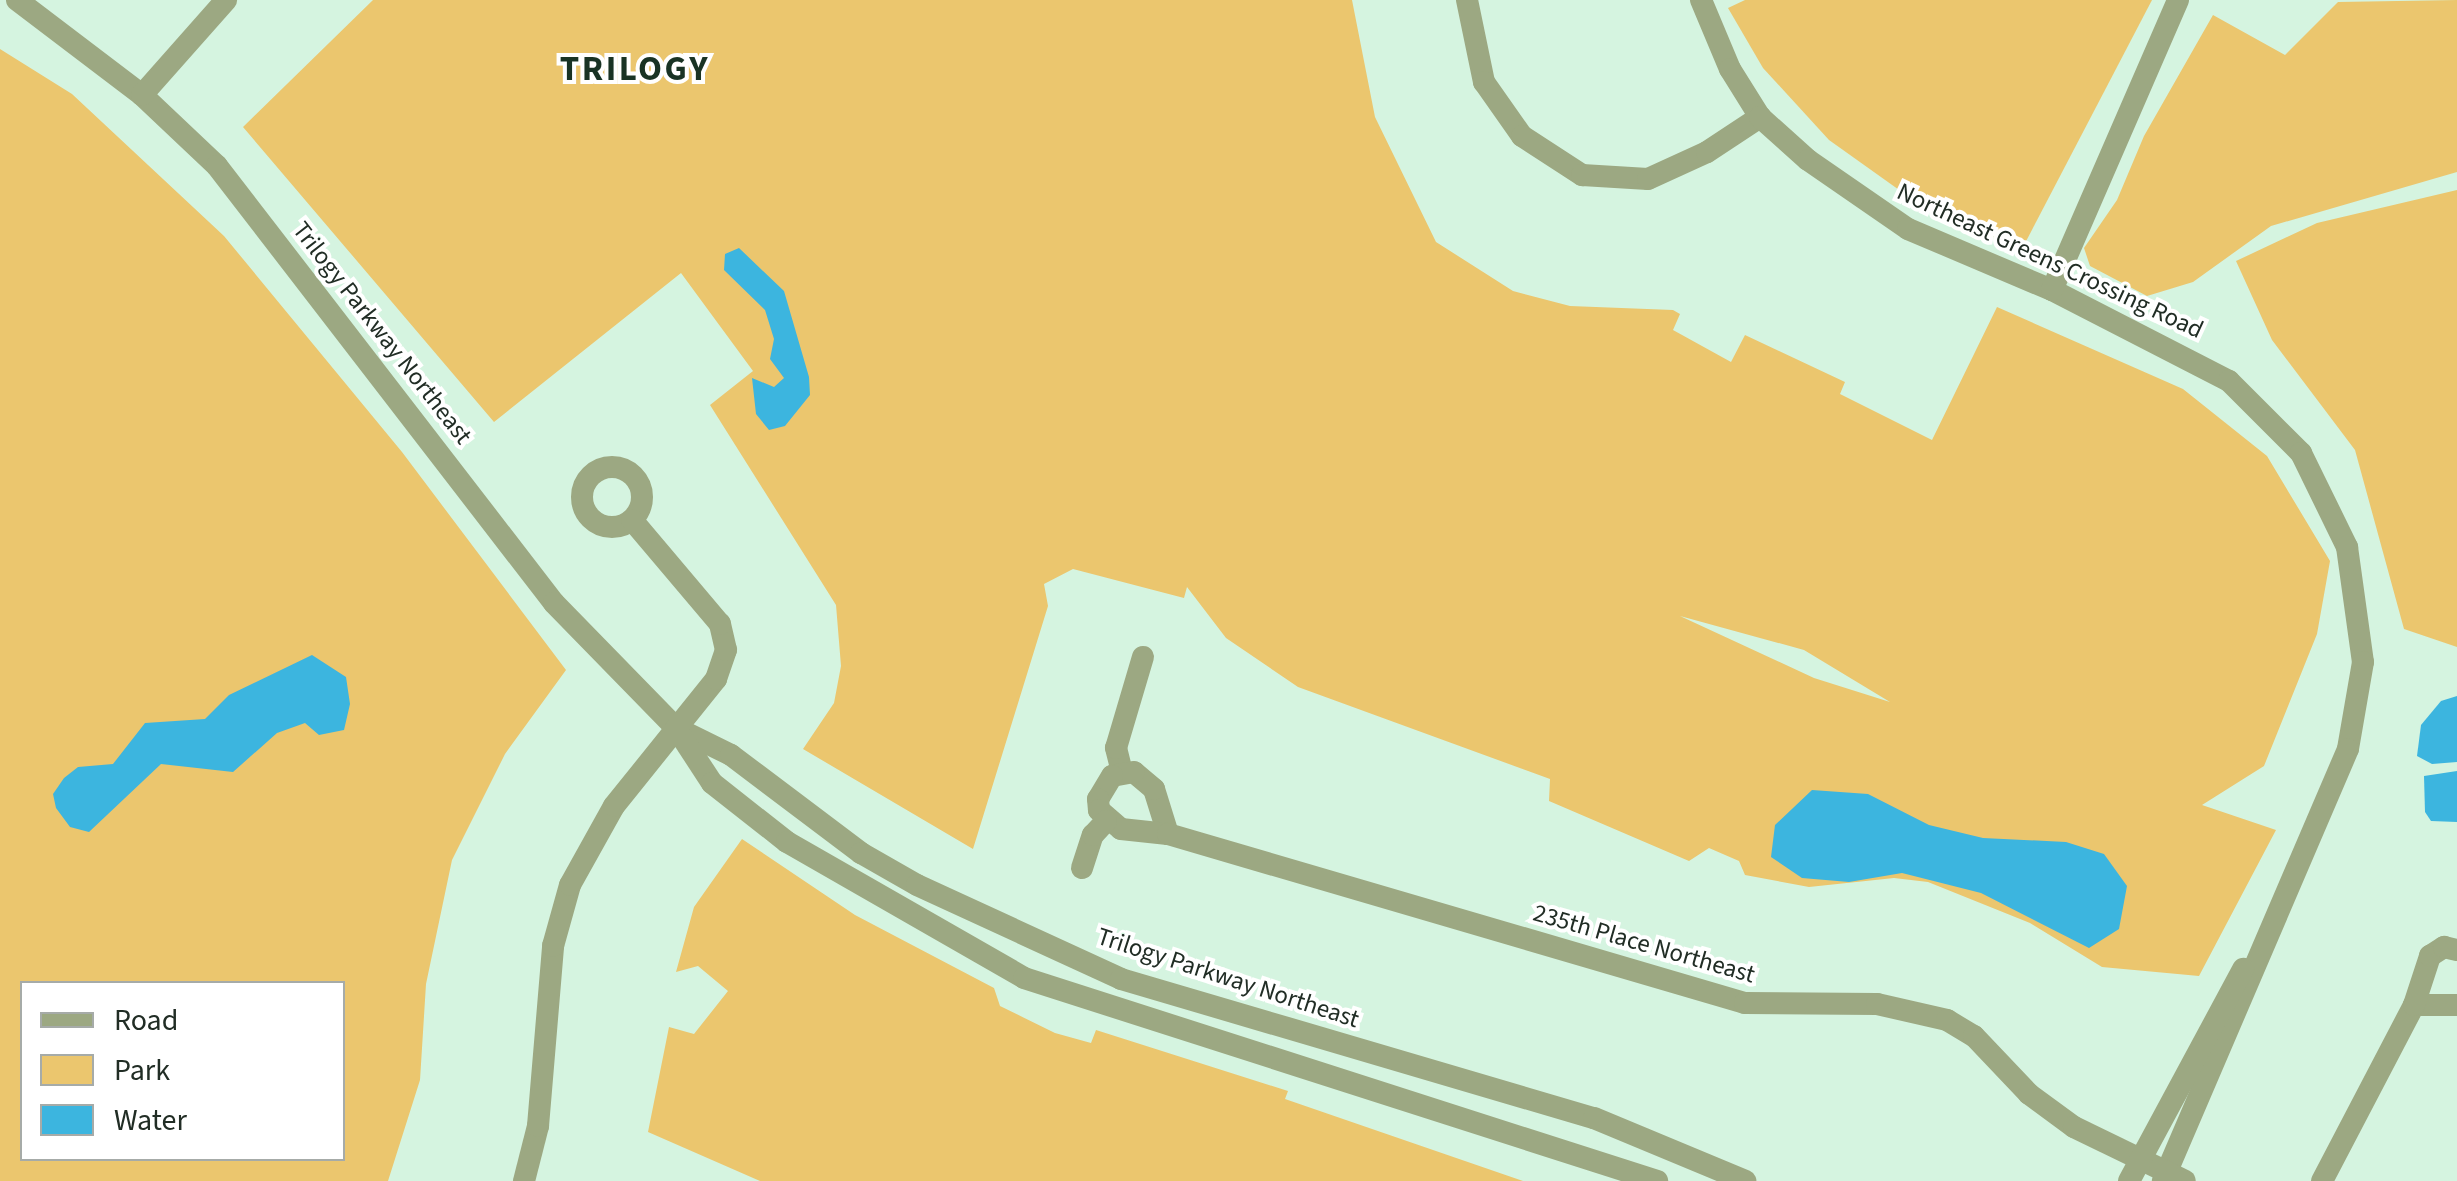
<!DOCTYPE html>
<style>
body{margin:0}
#map{position:relative;width:2457px;height:1181px;overflow:hidden;background:#d5f4e0;font-family:"Source Sans 3",sans-serif}
div>[style]{position:absolute}
[style*='--x']{left:calc(var(--x)*1px);top:calc(var(--y)*1px);width:calc(var(--w)*1px);rotate:calc(var(--a)*1deg)}
.green>*{inset:0;background:#ebc66e}
.water>*{inset:0;background:#3cb5df}
.minor>*{height:22px;margin:-11px;padding:0 11px;transform-origin:11px;border-radius:11px;background:#9ca882}
.minor>.ring{margin:-11px;padding:0;box-sizing:content-box;background:none;border:22px solid #9ca882;border-radius:50%}
span{translate:-50% -50%;white-space:nowrap;text-align:center;line-height:1.15;-webkit-text-stroke:8px #fff;paint-order:stroke}
.street-label{font-size:25px;color:#212d25}
.district-label{font-size:35px;color:#193324;font-weight:700;letter-spacing:2.5px}
.legend{position:absolute;left:20px;top:981px;width:325px;height:180px;box-sizing:border-box;background:#fff;border:2px solid #a6aba8;margin:0;padding:12px 18px;list-style:none;font-size:30px;color:#212d25}
.legend li{display:flex;align-items:center;gap:20px;height:50px}
.legend b{width:50px;border:2px solid #a6aba8}
</style>
<div id="map">
<div class="green">
<i style="clip-path:polygon(evenodd,373px 0,1352px 0,1375px 117px,1436px 242px,1513px 291px,1570px 306px,1673px 310px,1680px 314px,1673px 330px,1731px 362px,1745px 335px,1845px 382px,1840px 394px,1932px 440px,1997px 307px,2183px 389px,2267px 456px,2330px 561px,2317px 634px,2264px 766px,2202px 805px,2276px 830px,2199px 976px,2102px 967px,2030px 923px,1928px 882px,1894px 878px,1809px 887px,1745px 875px,1739px 861px,1709px 848px,1689px 861px,1549px 801px,1550px 779px,1298px 687px,1226px 638px,1187px 587px,1184px 598px,1073px 569px,1044px 584px,1048px 606px,973px 849px,803px 749px,834px 703px,841px 666px,836px 605px,710px 405px,753px 371px,681px 273px,494px 422px,243px 127px,373px 0,1680px 616px,1804px 650px,1890px 702px,1814px 678px,1680px 616px)"></i>
<i style="clip-path:polygon(1745px 0,2152px 0,2022px 249px,1916px 202px,1829px 140px,1763px 68px,1728px 8px)"></i>
<i style="clip-path:polygon(2457px 0,2457px 172px,2271px 226px,2193px 282px,2147px 296px,2090px 266px,2084px 248px,2117px 200px,2144px 136px,2213px 15px,2285px 55px,2338px 2px)"></i>
<i style="clip-path:polygon(evenodd,0 49px,72px 94px,224px 236px,402px 452px,566px 670px,505px 754px,452px 860px,426px 984px,420px 1080px,388px 1181px,0 1181px,0 49px,22px 984px,342px 984px,342px 1158px,22px 1158px,22px 984px)"></i>
<i style="clip-path:polygon(2457px 190px,2457px 647px,2404px 629px,2355px 450px,2272px 340px,2236px 261px,2317px 223px)"></i>
<i style="clip-path:polygon(742px 839px,855px 915px,994px 988px,1000px 1006px,1055px 1033px,1091px 1043px,1096px 1030px,1288px 1091px,1285px 1099px,1523px 1181px,760px 1181px,648px 1132px,669px 1027px,694px 1034px,728px 991px,698px 966px,676px 972px,694px 907px)"></i>
</div>
<div class="water">
<i style="clip-path:polygon(739px 248px,784px 291px,809px 377px,810px 395px,785px 426px,769px 430px,756px 414px,752px 378px,774px 387px,784px 378px,770px 359px,774px 339px,765px 310px,724px 270px,725px 254px)"></i>
<i style="clip-path:polygon(312px 655px,346px 677px,350px 704px,344px 730px,319px 735px,305px 723px,277px 733px,233px 772px,161px 764px,89px 832px,70px 827px,56px 808px,53px 794px,64px 778px,78px 767px,113px 764px,145px 723px,205px 719px,229px 695px)"></i>
<i style="clip-path:polygon(2457px 696px,2457px 762px,2432px 764px,2417px 756px,2421px 725px,2441px 701px)"></i>
<i style="clip-path:polygon(2457px 771px,2457px 822px,2431px 821px,2425px 812px,2424px 776px)"></i>
<i style="clip-path:polygon(1812px 790px,1868px 794px,1929px 825px,1983px 838px,2066px 842px,2104px 854px,2127px 886px,2119px 929px,2089px 948px,1981px 893px,1902px 873px,1849px 882px,1802px 878px,1771px 857px,1775px 825px)"></i>
</div>
<div class="minor">
<i style="--x:17;--y:0;--w:157;--a:37.2"></i>
<i style="--x:142;--y:95;--w:103;--a:43.4"></i>
<i style="--x:217;--y:166;--w:552;--a:52.36"></i>
<i style="--x:554;--y:603;--w:175;--a:45.7"></i>
<i style="--x:676;--y:728;--w:61;--a:26.1"></i>
<i style="--x:731;--y:755;--w:163;--a:37"></i>
<i style="--x:861;--y:853;--w:64;--a:29.7"></i>
<i style="--x:917;--y:885;--w:225;--a:24.7"></i>
<i style="--x:1121;--y:979;--w:493;--a:16.4"></i>
<i style="--x:1594;--y:1118;--w:164;--a:22.6"></i>
<i style="--x:1467;--y:0;--w:84;--a:78.3"></i>
<i style="--x:1484;--y:82;--w:66;--a:54.9"></i>
<i style="--x:1522;--y:136;--w:72;--a:33"></i>
<i style="--x:1582;--y:175;--w:66;--a:3.5"></i>
<i style="--x:1648;--y:179;--w:65;--a:-24.6"></i>
<i style="--x:1707;--y:152;--w:64;--a:-33.4"></i>
<i style="--x:1701;--y:0;--w:75;--a:67.2"></i>
<i style="--x:1730;--y:69;--w:57;--a:58"></i>
<i style="--x:1760;--y:117;--w:64;--a:41.9"></i>
<i style="--x:1808;--y:160;--w:121;--a:34.6"></i>
<i style="--x:1908;--y:229;--w:156;--a:23"></i>
<i style="--x:2052;--y:290;--w:199;--a:27.2"></i>
<i style="--x:2229;--y:381;--w:102;--a:45"></i>
<i style="--x:2301;--y:453;--w:105;--a:63.9"></i>
<i style="--x:2347;--y:547;--w:116;--a:82.1"></i>
<i style="--x:2363;--y:662;--w:88;--a:99.8"></i>
<i style="--x:2348;--y:749;--w:470;--a:113.2"></i>
<i style="--x:142;--y:95;--w:127;--a:-48.5"></i>
<i style="--x:2052;--y:290;--w:316;--a:-66.5"></i>
<i class="ring" style="left:582px;top:467px;width:38px;height:38px"></i>
<i style="--x:678;--y:731;--w:62;--a:56.8"></i>
<i style="--x:712;--y:783;--w:95;--a:38.2"></i>
<i style="--x:787;--y:842;--w:273;--a:29.8"></i>
<i style="--x:1024;--y:978;--w:665;--a:17.78"></i>
<i style="--x:1122;--y:772;--w:25;--a:-104"></i>
<i style="--x:1116;--y:748;--w:95;--a:-73.5"></i>
<i style="--x:1168;--y:834;--w:47;--a:-107.3"></i>
<i style="--x:1154;--y:789;--w:26;--a:-140"></i>
<i style="--x:1134;--y:772;--w:22;--a:170"></i>
<i style="--x:1112;--y:776;--w:27;--a:121"></i>
<i style="--x:1098;--y:799;--w:11;--a:85"></i>
<i style="--x:1099;--y:810;--w:29;--a:41"></i>
<i style="--x:1121;--y:829;--w:47;--a:6.1"></i>
<i style="--x:1168;--y:834;--w:601;--a:16.33"></i>
<i style="--x:1745;--y:1003;--w:132;--a:0.4"></i>
<i style="--x:1877;--y:1004;--w:72;--a:12.9"></i>
<i style="--x:1947;--y:1020;--w:31;--a:31"></i>
<i style="--x:1974;--y:1036;--w:80;--a:46.5"></i>
<i style="--x:2029;--y:1094;--w:56;--a:36.3"></i>
<i style="--x:2074;--y:1127;--w:123;--a:25.9"></i>
<i style="--x:1082;--y:868;--w:35;--a:-72"></i>
<i style="--x:1093;--y:835;--w:19;--a:-47"></i>
<i style="--x:2414;--y:1005;--w:43;--a:0"></i>
<i style="--x:524;--y:1181;--w:57;--a:-75.7"></i>
<i style="--x:538;--y:1126;--w:181;--a:-85.2"></i>
<i style="--x:553;--y:946;--w:63;--a:-74.4"></i>
<i style="--x:570;--y:885;--w:90;--a:-60.9"></i>
<i style="--x:614;--y:806;--w:163;--a:-51.2"></i>
<i style="--x:716;--y:679;--w:31;--a:-71"></i>
<i style="--x:726;--y:650;--w:27;--a:-103"></i>
<i style="--x:720;--y:624;--w:136;--a:-130.2"></i>
<i style="--x:2129;--y:1181;--w:241;--a:-61.7"></i>
<i style="--x:2322;--y:1181;--w:199;--a:-62.4"></i>
<i style="--x:2414;--y:1005;--w:52;--a:-71.9"></i>
<i style="--x:2430;--y:956;--w:17;--a:-33"></i>
<i style="--x:2444;--y:947;--w:13;--a:13"></i>
</div>
<div class="street-label">
<span style="left:2050px;top:261px;rotate:25deg">Northeast Greens Crossing Road</span>
<span style="left:382px;top:333px;rotate:52deg">Trilogy Parkway Northeast</span>
<span style="left:1644px;top:944px;rotate:16deg">235th Place Northeast</span>
<span style="left:1228px;top:978px;rotate:18deg">Trilogy Parkway Northeast</span>
</div>
<div class="district-label">
<span style="left:635px;top:69px">TRILOGY</span>
</div>
<ul class="legend">
<li><b style="height:12px;background:#9ca882"></b>Road</li>
<li><b style="height:28px;background:#ebc66e"></b>Park</li>
<li><b style="height:28px;background:#3cb5df"></b>Water</li>
</ul>
</div>
